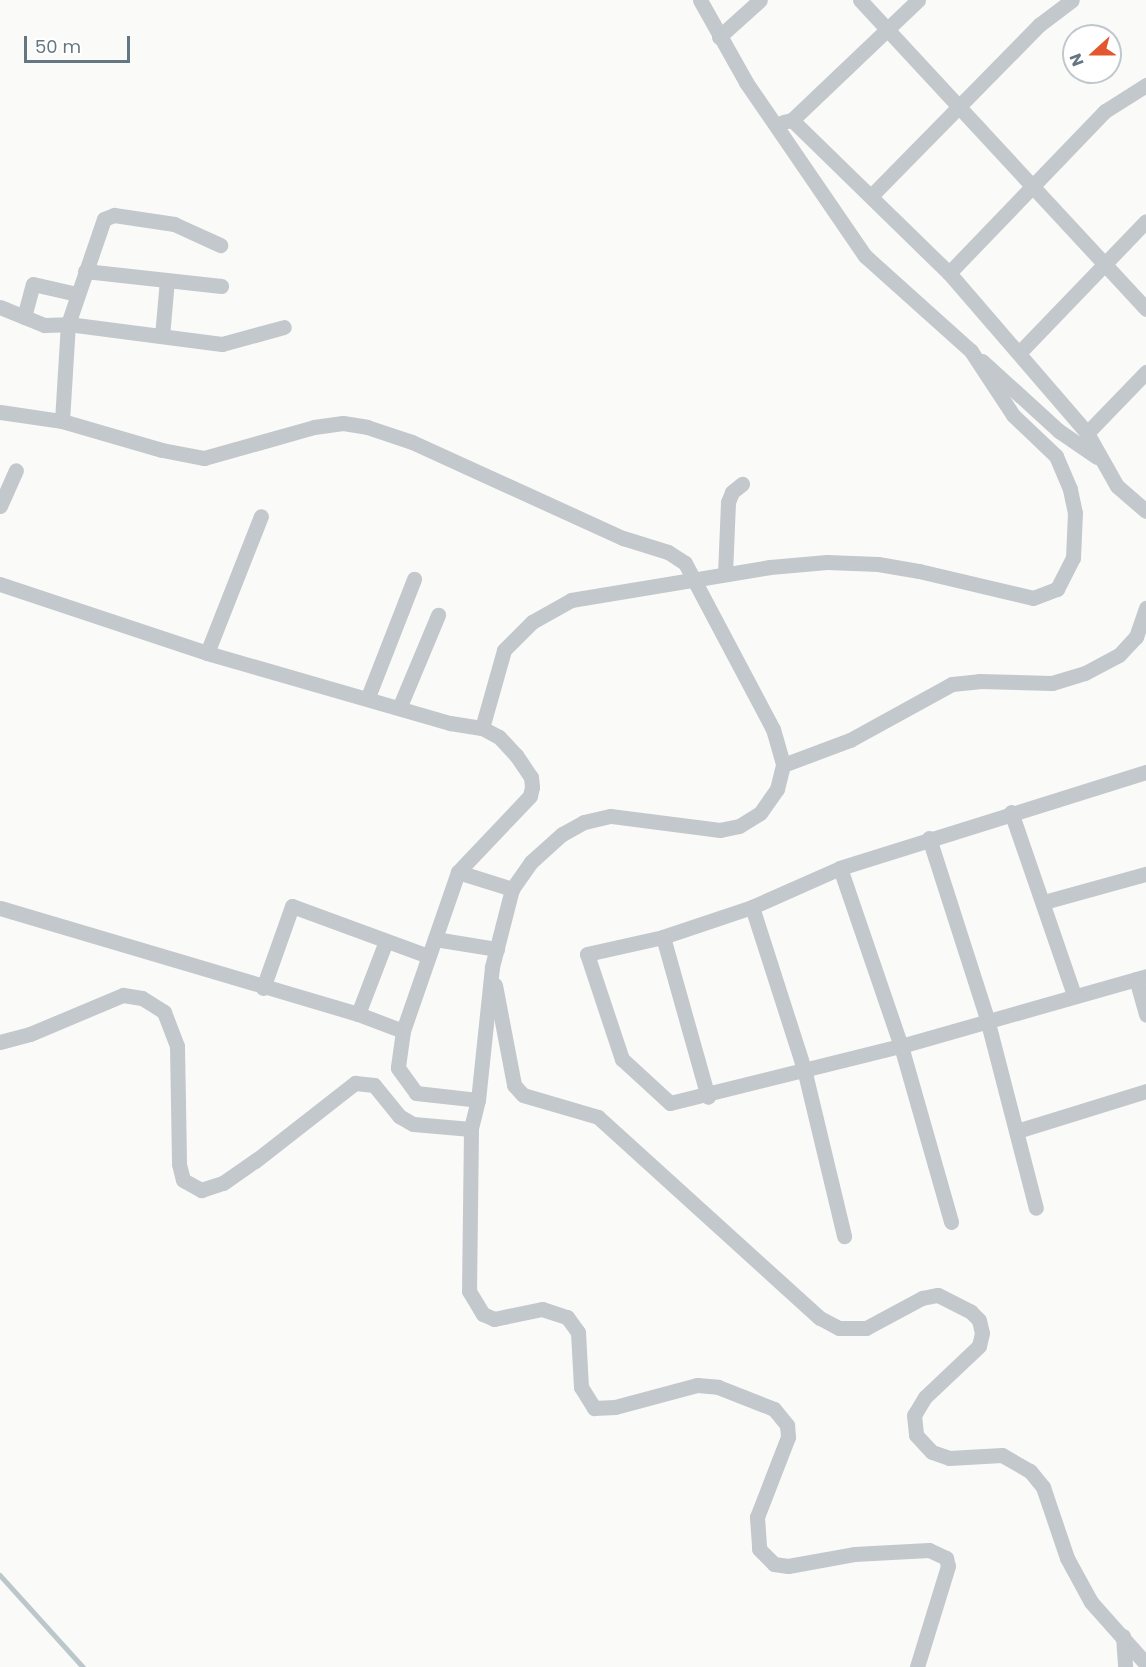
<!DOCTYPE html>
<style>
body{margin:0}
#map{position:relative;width:1146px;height:1667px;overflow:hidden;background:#fafaf8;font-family:Poppins,sans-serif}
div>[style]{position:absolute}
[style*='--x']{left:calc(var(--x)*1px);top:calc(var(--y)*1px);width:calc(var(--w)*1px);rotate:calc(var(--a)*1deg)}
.stream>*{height:4.5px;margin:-2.25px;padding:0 2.25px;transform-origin:2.25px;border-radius:2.25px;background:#bbc7cb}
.minor>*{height:15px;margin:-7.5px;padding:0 7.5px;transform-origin:7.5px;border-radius:7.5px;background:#c3c8cc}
span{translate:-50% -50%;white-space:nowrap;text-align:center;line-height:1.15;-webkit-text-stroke:6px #fff;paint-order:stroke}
.north{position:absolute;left:1062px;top:24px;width:60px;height:60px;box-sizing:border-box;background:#fff;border:2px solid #c1c8cd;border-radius:50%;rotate:249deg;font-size:16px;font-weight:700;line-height:24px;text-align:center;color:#657683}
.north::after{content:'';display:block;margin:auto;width:21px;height:27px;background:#e4572e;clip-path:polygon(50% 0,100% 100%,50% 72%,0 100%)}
.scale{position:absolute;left:24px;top:36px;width:106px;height:27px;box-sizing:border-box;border:3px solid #657683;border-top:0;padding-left:8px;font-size:18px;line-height:21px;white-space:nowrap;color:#657683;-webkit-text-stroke:4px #fff;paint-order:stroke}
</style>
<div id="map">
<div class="stream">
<i style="--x:0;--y:1575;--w:124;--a:47.9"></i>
</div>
<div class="minor">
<i style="--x:860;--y:0;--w:421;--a:47.2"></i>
<i style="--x:719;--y:37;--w:55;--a:-42.1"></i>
<i style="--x:792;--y:120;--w:219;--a:44.3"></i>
<i style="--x:949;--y:273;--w:211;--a:49.2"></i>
<i style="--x:1087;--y:433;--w:61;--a:60.5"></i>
<i style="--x:1117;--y:486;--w:38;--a:41"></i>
<i style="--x:783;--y:122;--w:9;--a:-13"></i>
<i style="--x:792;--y:120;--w:174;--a:-43.6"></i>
<i style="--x:871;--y:196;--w:240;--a:-45.5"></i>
<i style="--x:1039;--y:25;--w:41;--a:-37.1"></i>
<i style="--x:85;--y:271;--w:137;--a:6.3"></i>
<i style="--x:949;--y:273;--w:225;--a:-46.1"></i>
<i style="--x:1105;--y:111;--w:49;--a:-32.4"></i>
<i style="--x:0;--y:307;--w:48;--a:22.2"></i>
<i style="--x:44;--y:325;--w:24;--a:-2"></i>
<i style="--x:68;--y:324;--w:155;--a:7.4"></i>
<i style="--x:222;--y:344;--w:64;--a:-15.3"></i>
<i style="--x:24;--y:317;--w:34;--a:-75"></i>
<i style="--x:33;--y:284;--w:45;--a:12.8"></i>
<i style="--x:162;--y:336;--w:56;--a:-84.9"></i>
<i style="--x:1019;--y:353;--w:183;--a:-46.1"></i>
<i style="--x:982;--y:361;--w:104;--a:42.3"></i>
<i style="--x:1059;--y:431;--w:46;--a:34.4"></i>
<i style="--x:0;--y:412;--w:63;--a:8.3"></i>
<i style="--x:62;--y:421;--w:104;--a:16.2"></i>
<i style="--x:162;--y:450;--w:43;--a:10.8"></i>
<i style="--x:204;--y:458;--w:114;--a:-15.7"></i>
<i style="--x:314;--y:427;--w:29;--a:-8"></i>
<i style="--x:343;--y:423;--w:24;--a:9"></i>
<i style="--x:367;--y:427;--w:47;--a:18.4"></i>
<i style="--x:412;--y:442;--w:232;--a:24.5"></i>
<i style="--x:623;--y:538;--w:47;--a:17.3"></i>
<i style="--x:668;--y:552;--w:20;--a:33"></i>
<i style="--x:685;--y:563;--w:188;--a:62.1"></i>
<i style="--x:773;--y:729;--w:37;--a:74"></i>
<i style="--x:783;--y:765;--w:25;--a:104"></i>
<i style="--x:777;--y:789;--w:29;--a:125"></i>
<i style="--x:760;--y:813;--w:25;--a:148"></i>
<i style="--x:739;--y:826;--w:19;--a:168"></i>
<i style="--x:720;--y:830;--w:111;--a:-172.7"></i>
<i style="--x:610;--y:816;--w:27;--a:167"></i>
<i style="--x:584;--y:822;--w:25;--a:151"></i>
<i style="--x:562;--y:834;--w:42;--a:137.9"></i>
<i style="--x:531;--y:862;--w:33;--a:125"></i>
<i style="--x:512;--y:889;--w:81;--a:104.4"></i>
<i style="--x:492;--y:967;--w:134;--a:96"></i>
<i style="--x:478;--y:1100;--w:30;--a:104"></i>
<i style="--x:471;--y:1129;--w:162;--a:90.7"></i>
<i style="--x:469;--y:1291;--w:27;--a:59"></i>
<i style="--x:483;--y:1314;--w:12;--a:24"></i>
<i style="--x:494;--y:1319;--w:49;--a:-11.8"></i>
<i style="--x:542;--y:1309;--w:26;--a:18"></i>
<i style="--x:567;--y:1317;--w:19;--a:54"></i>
<i style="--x:578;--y:1332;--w:55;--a:86.9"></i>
<i style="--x:581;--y:1387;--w:25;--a:58"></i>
<i style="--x:594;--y:1408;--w:21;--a:-3"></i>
<i style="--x:615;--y:1407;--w:85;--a:-15"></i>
<i style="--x:697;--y:1385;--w:21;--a:5"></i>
<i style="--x:718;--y:1387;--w:60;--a:21.4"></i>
<i style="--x:774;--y:1409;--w:21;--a:51"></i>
<i style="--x:787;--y:1425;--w:12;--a:85"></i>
<i style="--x:788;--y:1437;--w:86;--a:111.2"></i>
<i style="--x:757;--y:1517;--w:32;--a:86"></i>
<i style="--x:759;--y:1549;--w:21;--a:45"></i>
<i style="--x:774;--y:1564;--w:14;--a:8"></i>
<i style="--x:788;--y:1566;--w:67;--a:-10.3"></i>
<i style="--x:854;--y:1554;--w:75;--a:-3.1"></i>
<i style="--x:929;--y:1550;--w:19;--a:25"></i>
<i style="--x:946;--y:1558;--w:8;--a:76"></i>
<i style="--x:948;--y:1566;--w:106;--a:107.1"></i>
<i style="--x:62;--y:421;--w:97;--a:-86.5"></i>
<i style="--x:68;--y:324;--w:111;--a:-71.1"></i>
<i style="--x:104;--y:219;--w:11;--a:-22"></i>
<i style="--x:114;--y:215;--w:61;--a:8.5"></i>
<i style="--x:174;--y:224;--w:51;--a:24.5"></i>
<i style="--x:1087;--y:433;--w:85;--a:-46"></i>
<i style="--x:0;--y:506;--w:39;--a:-66"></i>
<i style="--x:725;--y:574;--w:72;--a:-87.6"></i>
<i style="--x:728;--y:502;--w:11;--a:-68"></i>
<i style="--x:732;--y:492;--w:13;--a:-39"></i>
<i style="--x:0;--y:584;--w:218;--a:18.4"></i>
<i style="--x:207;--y:653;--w:253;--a:16.1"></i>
<i style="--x:450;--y:723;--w:32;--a:9"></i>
<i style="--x:482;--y:728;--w:19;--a:28"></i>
<i style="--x:499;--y:737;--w:25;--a:47"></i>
<i style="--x:516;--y:755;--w:27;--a:56"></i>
<i style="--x:531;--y:777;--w:10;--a:84"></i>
<i style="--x:532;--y:787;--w:9;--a:103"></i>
<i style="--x:530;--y:796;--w:105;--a:133.5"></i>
<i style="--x:458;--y:872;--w:168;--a:109.1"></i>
<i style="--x:403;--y:1031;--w:48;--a:-159.3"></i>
<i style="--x:358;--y:1014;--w:373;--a:-163.5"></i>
<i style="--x:207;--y:653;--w:147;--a:-68.5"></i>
<i style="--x:368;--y:697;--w:127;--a:-68.7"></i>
<i style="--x:400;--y:706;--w:99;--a:-67.3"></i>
<i style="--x:482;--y:728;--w:81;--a:-74.2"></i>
<i style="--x:504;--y:650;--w:40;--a:-45"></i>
<i style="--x:532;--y:622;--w:45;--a:-29.4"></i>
<i style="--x:571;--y:600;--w:202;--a:-9.4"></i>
<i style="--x:770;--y:567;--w:57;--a:-5"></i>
<i style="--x:827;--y:562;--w:51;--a:2.2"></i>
<i style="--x:878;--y:564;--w:42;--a:9.7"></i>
<i style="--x:919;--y:571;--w:117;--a:13.3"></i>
<i style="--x:1033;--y:598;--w:26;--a:-21"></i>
<i style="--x:1057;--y:589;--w:35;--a:-63"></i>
<i style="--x:1073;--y:558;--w:45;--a:-87.5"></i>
<i style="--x:1075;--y:513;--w:25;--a:-102"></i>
<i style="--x:1070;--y:489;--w:36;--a:-113"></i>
<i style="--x:1056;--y:456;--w:59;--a:-136.4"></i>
<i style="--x:1013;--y:415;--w:77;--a:-123.3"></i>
<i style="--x:971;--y:351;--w:142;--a:-138.1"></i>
<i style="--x:865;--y:256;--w:211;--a:-124.4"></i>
<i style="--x:746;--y:82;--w:94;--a:-119.3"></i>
<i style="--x:783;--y:765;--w:72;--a:-20.5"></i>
<i style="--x:850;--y:740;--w:116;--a:-28.8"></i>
<i style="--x:952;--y:684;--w:27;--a:-6"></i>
<i style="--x:979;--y:681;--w:73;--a:1.6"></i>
<i style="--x:1052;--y:683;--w:34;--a:-17"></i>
<i style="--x:1085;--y:673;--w:38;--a:-28"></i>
<i style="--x:1119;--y:655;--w:25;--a:-47"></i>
<i style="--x:1136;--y:637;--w:31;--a:-71"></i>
<i style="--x:1146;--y:772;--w:321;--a:162.6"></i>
<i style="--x:840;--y:868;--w:96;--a:156.1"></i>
<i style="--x:752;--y:907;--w:94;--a:161.4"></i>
<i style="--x:663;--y:937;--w:78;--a:167.4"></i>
<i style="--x:587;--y:954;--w:111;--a:71.6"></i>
<i style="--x:622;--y:1059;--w:65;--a:42.5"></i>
<i style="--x:670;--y:1103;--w:238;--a:-13.9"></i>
<i style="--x:901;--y:1046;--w:255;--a:-15.9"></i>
<i style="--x:1011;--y:812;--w:194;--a:71"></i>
<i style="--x:929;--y:838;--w:190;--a:72.2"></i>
<i style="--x:987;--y:1019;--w:195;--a:75.5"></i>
<i style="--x:840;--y:868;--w:188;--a:71.1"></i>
<i style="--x:901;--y:1046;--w:183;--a:74.1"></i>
<i style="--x:458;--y:872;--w:57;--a:17.5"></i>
<i style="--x:1044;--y:902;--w:106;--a:-15.4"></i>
<i style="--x:752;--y:907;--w:170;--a:72.2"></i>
<i style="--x:804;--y:1069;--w:172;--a:76.5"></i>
<i style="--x:663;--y:937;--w:166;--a:74.3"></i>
<i style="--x:435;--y:939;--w:63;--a:9.2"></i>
<i style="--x:1136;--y:979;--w:37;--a:74"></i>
<i style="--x:495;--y:985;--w:102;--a:79.2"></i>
<i style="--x:514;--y:1085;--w:13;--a:48"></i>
<i style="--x:523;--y:1095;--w:78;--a:16.3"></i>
<i style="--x:598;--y:1117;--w:299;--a:42.2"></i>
<i style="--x:820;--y:1318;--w:21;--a:28"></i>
<i style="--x:839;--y:1328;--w:27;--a:0"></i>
<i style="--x:866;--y:1328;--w:64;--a:-28.2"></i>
<i style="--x:922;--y:1298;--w:16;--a:-11"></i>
<i style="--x:938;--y:1295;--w:37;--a:27"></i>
<i style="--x:971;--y:1312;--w:11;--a:45"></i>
<i style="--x:979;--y:1320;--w:13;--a:77"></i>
<i style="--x:982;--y:1333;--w:13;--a:103"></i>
<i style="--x:979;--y:1346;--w:74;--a:136.6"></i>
<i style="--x:925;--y:1397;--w:21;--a:121"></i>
<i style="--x:914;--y:1415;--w:20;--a:84"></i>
<i style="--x:916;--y:1435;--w:23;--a:47"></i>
<i style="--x:932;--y:1452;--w:18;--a:19"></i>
<i style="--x:949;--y:1458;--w:53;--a:-3.2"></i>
<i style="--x:1002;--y:1455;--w:32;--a:30"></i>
<i style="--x:1030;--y:1471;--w:21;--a:51"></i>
<i style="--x:1043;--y:1487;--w:75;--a:71.3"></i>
<i style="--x:1067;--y:1558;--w:50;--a:61.4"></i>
<i style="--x:1091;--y:1602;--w:83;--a:48.4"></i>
<i style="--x:263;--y:988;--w:87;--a:-70.5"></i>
<i style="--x:292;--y:906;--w:145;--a:20.2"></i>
<i style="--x:358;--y:1014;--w:78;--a:-69"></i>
<i style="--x:403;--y:1031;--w:37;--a:98"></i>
<i style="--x:398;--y:1068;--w:31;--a:54"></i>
<i style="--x:416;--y:1093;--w:62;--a:6.4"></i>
<i style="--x:0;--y:1042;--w:31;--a:-15"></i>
<i style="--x:30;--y:1034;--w:101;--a:-22.8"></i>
<i style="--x:123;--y:995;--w:19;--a:9"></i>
<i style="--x:142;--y:998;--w:26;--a:32"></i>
<i style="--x:164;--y:1012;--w:36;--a:69"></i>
<i style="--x:177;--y:1046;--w:118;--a:89"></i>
<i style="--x:179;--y:1164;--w:16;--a:76"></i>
<i style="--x:183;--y:1180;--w:21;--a:29"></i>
<i style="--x:201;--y:1190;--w:23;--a:-18"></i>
<i style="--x:223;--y:1183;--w:39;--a:-35"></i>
<i style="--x:255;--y:1161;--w:127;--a:-38"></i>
<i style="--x:355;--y:1083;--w:19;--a:6"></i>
<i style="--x:374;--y:1085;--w:40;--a:51"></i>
<i style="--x:399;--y:1116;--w:16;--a:30"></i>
<i style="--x:413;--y:1124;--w:58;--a:4.9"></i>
<i style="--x:1017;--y:1131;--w:135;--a:-17.2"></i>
<i style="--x:1123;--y:1636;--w:31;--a:86"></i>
</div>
<div class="north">N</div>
<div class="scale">50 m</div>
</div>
